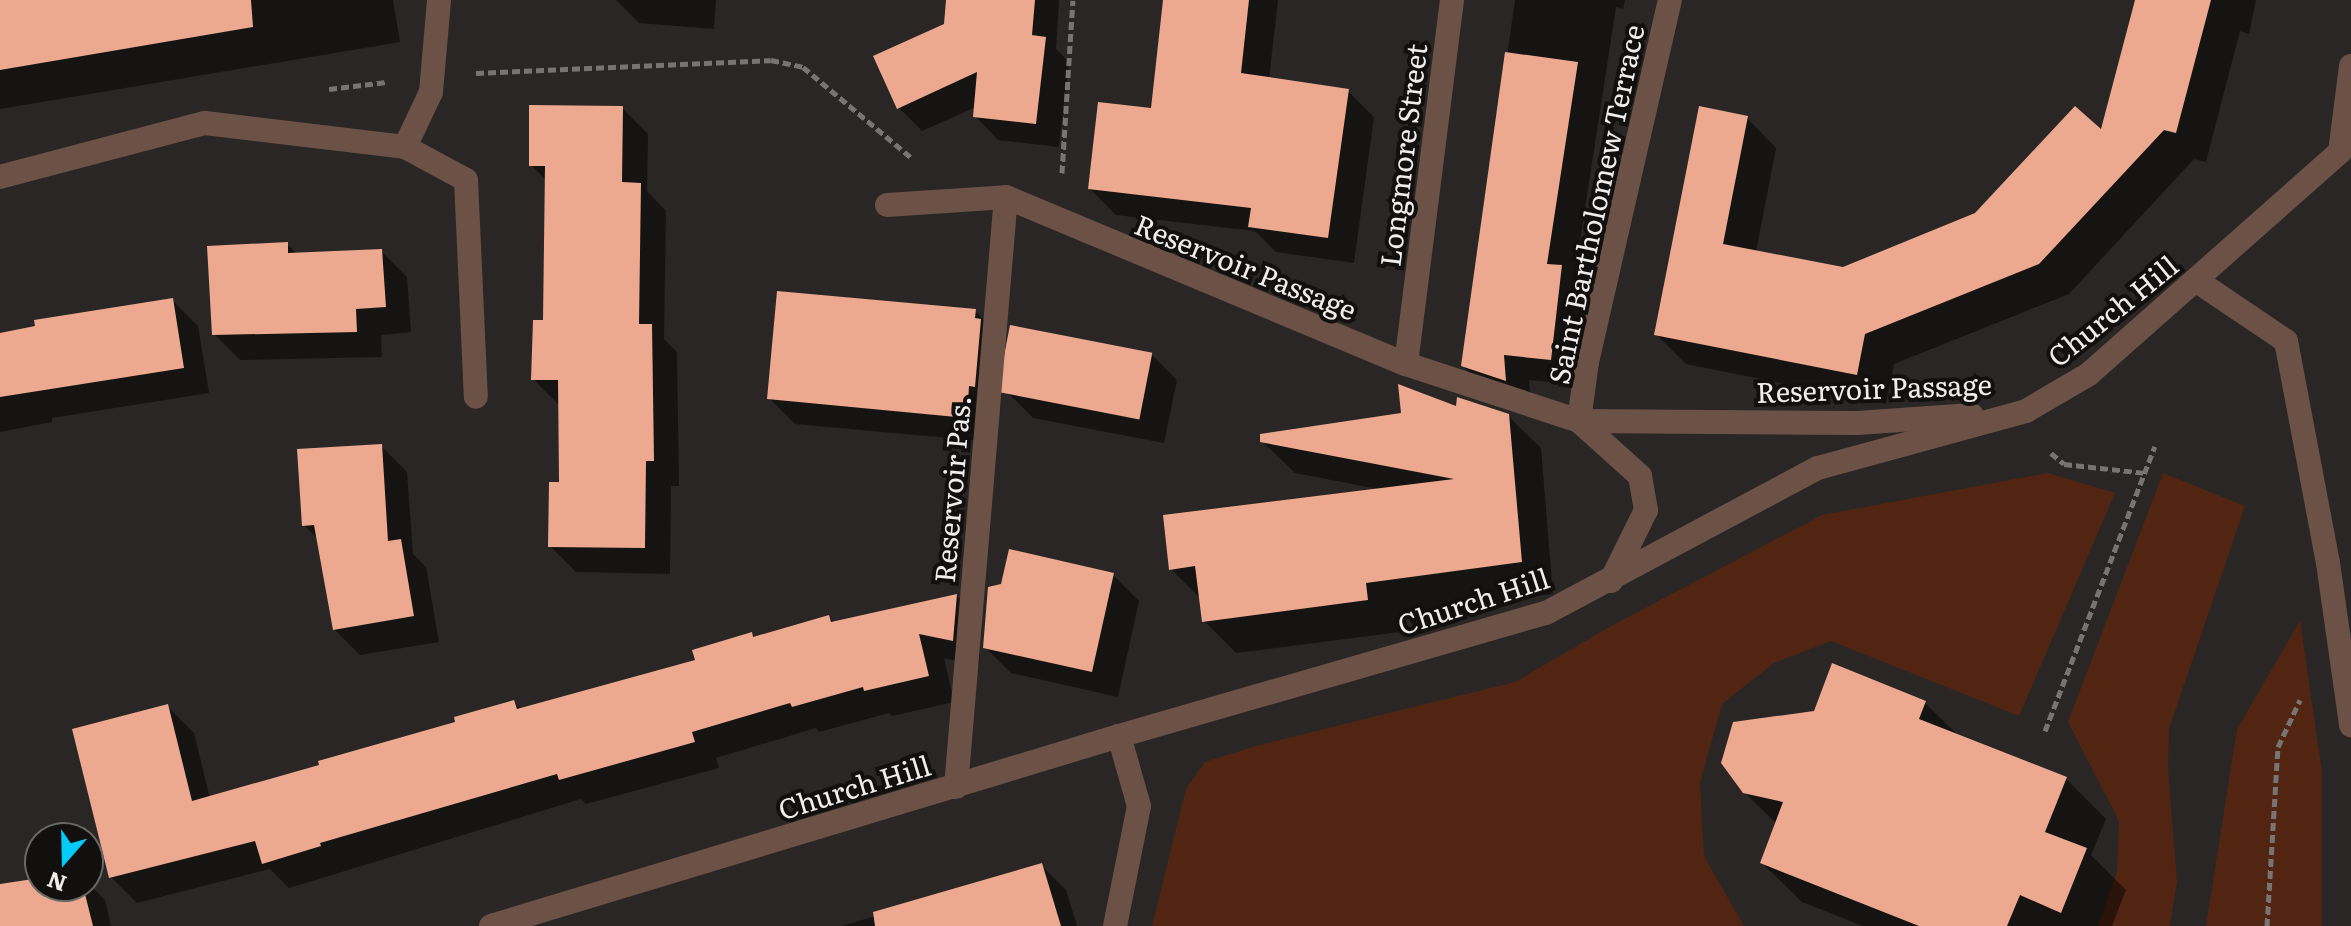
<!DOCTYPE html>
<style>
body{margin:0}
#map{position:relative;width:2351px;height:926px;overflow:hidden;background:#292625;font-family:Literata,serif}
div>[style]{position:absolute}
[style*='--x']{left:calc(var(--x)*1px);top:calc(var(--y)*1px);width:calc(var(--w)*1px);rotate:calc(var(--a)*1deg)}
.green>*{inset:0;background:#522512}
.shadow>*{inset:0;background:#0007}
.building>*{inset:0;background:#eda98f;transform-origin:0 0}
.path>*{height:5px;margin-top:-2.5px;transform-origin:0;background:repeating-linear-gradient(90deg,#777473 0 8px,transparent 0 12px)}
.minor>*{height:24px;margin:-12px;padding:0 12px;transform-origin:12px;border-radius:12px;background:#6c5147}
span{translate:-50% -50%;white-space:nowrap;text-align:center;line-height:1.15;-webkit-text-stroke:8px #11100f;paint-order:stroke}
.street-label{font-size:28px;color:#f0eeed}
.north{position:absolute;left:24px;top:822px;width:80px;height:80px;box-sizing:border-box;background:#11100f;border:2px solid #6a6968;border-radius:50%;rotate:200deg;font-size:22px;font-weight:700;line-height:32px;text-align:center;color:#f0eeed}
.north::after{content:'';display:block;margin:auto;width:28px;height:36px;background:#00cbf9;clip-path:polygon(50% 0,100% 100%,50% 72%,0 100%)}
</style>
<div id="map">
<div class="green">
<i style="clip-path:polygon(2048px 473px,2115px 493px,2019px 716px,1831px 641px,1774px 663px,1722px 704px,1700px 783px,1704px 856px,1744px 926px,1152px 926px,1186px 789px,1205px 762px,1256px 746px,1515px 682px,1613px 625px,1822px 515px)"></i>
<i style="clip-path:polygon(2163px 473px,2245px 506px,2169px 729px,2168px 767px,2177px 882px,2170px 926px,2098px 926px,2117px 871px,2119px 821px,2068px 722px)"></i>
<i style="clip-path:polygon(2300px 621px,2322px 772px,2322px 926px,2206px 926px,2237px 729px)"></i>
</div>
<div class="shadow">
<i style="clip-path:polygon(0 0,393px 0,400px 42px,0 109px)"></i>
<i style="clip-path:polygon(616px 0,716px 0,714px 29px,639px 23px)"></i>
<i style="clip-path:polygon(948px 0,1059px 0,1056px 49px,1069px 62px,1059px 147px,998px 140px,975px 116px,976px 107px,922px 131px,899px 108px,946px 25px)"></i>
<i style="clip-path:polygon(1164px 0,1278px 0,1269px 79px,1348px 91px,1374px 117px,1354px 263px,1276px 252px,1255px 231px,1116px 215px,1090px 189px,1153px 110px)"></i>
<i style="clip-path:polygon(1515px 0,1625px 0,1623px 9px,1616px 7px,1574px 280px,1587px 293px,1577px 385px,1529px 380px,1531px 406px,1489px 392px,1463px 366px)"></i>
<i style="clip-path:polygon(2135px 0,2256px 0,2249px 34px,2240px 31px,2206px 162px,2194px 159px,2069px 294px,1894px 364px,1886px 404px,1686px 364px,1656px 334px,1747px 118px,1776px 148px,1756px 252px,1843px 269px,1976px 215px,2102px 133px)"></i>
<i style="clip-path:polygon(622px 108px,648px 134px,647px 191px,666px 211px,664px 339px,677px 352px,679px 486px,671px 486px,670px 574px,576px 572px,550px 546px,561px 484px,559px 405px,533px 379px,544px 322px,547px 181px,531px 165px)"></i>
<i style="clip-path:polygon(287px 244px,298px 255px,381px 251px,407px 277px,411px 332px,381px 335px,382px 357px,240px 360px,214px 334px)"></i>
<i style="clip-path:polygon(172px 300px,198px 326px,209px 393px,52px 418px,52px 422px,0 432px,0 335px)"></i>
<i style="clip-path:polygon(975px 311px,1001px 337px,1006px 347px,1000px 412px,995px 411px,992px 442px,795px 424px,769px 398px)"></i>
<i style="clip-path:polygon(1151px 354px,1177px 380px,1164px 443px,1033px 418px,1007px 392px)"></i>
<i style="clip-path:polygon(1458px 409px,1508px 416px,1541px 448px,1553px 594px,1398px 615px,1400px 632px,1236px 653px,1204px 621px,1201px 599px,1171px 569px,1378px 489px,1295px 473px,1262px 441px)"></i>
<i style="clip-path:polygon(381px 446px,407px 472px,413px 554px,426px 567px,439px 642px,360px 655px,334px 629px,319px 540px,304px 525px)"></i>
<i style="clip-path:polygon(1113px 575px,1139px 601px,1118px 697px,1011px 673px,985px 647px)"></i>
<i style="clip-path:polygon(957px 596px,982px 621px,979px 666px,944px 658px,954px 702px,892px 716px,889px 713px,819px 732px,816px 728px,716px 758px,719px 768px,586px 804px,581px 799px,289px 888px,270px 869px,137px 903px,111px 877px,168px 707px,194px 733px,210px 798px,458px 723px,514px 702px,521px 710px,697px 662px,751px 635px,755px 639px,829px 617px,835px 623px)"></i>
<i style="clip-path:polygon(1925px 703px,1960px 737px,2066px 779px,2106px 819px,2091px 855px,2126px 890px,2112px 926px,1863px 926px,1802px 902px,1762px 863px,1777px 824px,1744px 792px)"></i>
<i style="clip-path:polygon(1042px 866px,1066px 890px,1077px 926px,842px 926px)"></i>
<i style="clip-path:polygon(40px 880px,40px 886px,88px 883px,105px 900px,111px 926px,0 926px,0 886px)"></i>
</div>
<div class="building">
<i style="clip-path:polygon(0 0,251px 0,253px 27px,0 70px)"></i>
<i style="clip-path:polygon(946px 0,1035px 0,1032px 35px,1046px 37px,1036px 124px,973px 117px,977px 72px,897px 109px,873px 56px,944px 24px)"></i>
<i style="clip-path:polygon(1163px 0,1249px 0,1241px 73px,1349px 89px,1328px 238px,1248px 227px,1251px 208px,1088px 189px,1098px 102px,1151px 108px)"></i>
<i style="clip-path:polygon(2135px 0,2211px 0,2176px 133px,2164px 130px,2039px 264px,1865px 334px,1857px 375px,1654px 335px,1699px 106px,1748px 116px,1723px 244px,1843px 267px,1975px 213px,2075px 106px,2101px 129px)"></i>
<i style="clip-path:polygon(1505px 52px,1578px 62px,1547px 264px,1562px 265px,1551px 360px,1504px 355px,1506px 381px,1461px 366px)"></i>
<i style="clip-path:polygon(529px 105px,623px 106px,622px 182px,641px 183px,639px 324px,652px 324px,654px 461px,646px 461px,645px 548px,548px 547px,549px 482px,559px 482px,558px 380px,531px 380px,533px 320px,543px 320px,545px 166px,529px 166px)"></i>
<i style="clip-path:polygon(288px 242px,288px 253px,382px 249px,386px 307px,356px 309px,357px 332px,212px 335px,207px 246px)"></i>
<i style="clip-path:polygon(777px 291px,976px 309px,975px 318px,981px 319px,975px 387px,969px 386px,967px 418px,767px 399px)"></i>
<i style="clip-path:polygon(173px 298px,184px 368px,0 397px,0 333px,35px 326px,34px 320px)"></i>
<i style="left:1010px;top:325px;width:145px;height:68px;rotate:11deg"></i>
<i style="clip-path:polygon(1398px 384px,1456px 406px,1457px 397px,1509px 414px,1522px 562px,1366px 583px,1368px 600px,1202px 622px,1195px 566px,1169px 570px,1163px 515px,1454px 479px,1260px 442px,1260px 434px,1401px 413px)"></i>
<i style="clip-path:polygon(382px 444px,388px 541px,401px 539px,414px 616px,333px 630px,314px 525px,302px 526px,297px 449px)"></i>
<i style="clip-path:polygon(1009px 549px,1114px 573px,1092px 672px,983px 648px,988px 587px,1001px 584px)"></i>
<i style="clip-path:polygon(957px 594px,953px 641px,919px 634px,929px 676px,864px 691px,863px 687px,792px 707px,790px 703px,692px 732px,695px 742px,559px 780px,557px 774px,320px 843px,321px 846px,262px 864px,255px 841px,109px 878px,72px 729px,168px 704px,192px 801px,319px 765px,318px 761px,455px 722px,454px 717px,514px 700px,517px 709px,695px 660px,692px 650px,752px 632px,753px 637px,829px 615px,831px 622px)"></i>
<i style="clip-path:polygon(1832px 663px,1926px 701px,1919px 719px,2067px 777px,2045px 832px,2087px 848px,2061px 913px,2020px 895px,2007px 926px,1919px 926px,1760px 863px,1783px 802px,1743px 793px,1721px 763px,1733px 722px,1814px 711px)"></i>
<i style="clip-path:polygon(1042px 863px,1061px 926px,875px 926px,873px 912px)"></i>
<i style="clip-path:polygon(40px 878px,40px 886px,83px 886px,93px 926px,0 926px,0 884px)"></i>
</div>
<div class="path">
<i style="--x:476;--y:73;--w:295;--a:-2.5"></i>
<i style="--x:771;--y:60;--w:33;--a:12"></i>
<i style="--x:803;--y:67;--w:142;--a:39.9"></i>
<i style="--x:329;--y:89;--w:58;--a:-6.9"></i>
<i style="--x:1062;--y:173;--w:173;--a:-86.4"></i>
<i style="--x:2051;--y:453;--w:17;--a:40"></i>
<i style="--x:2064;--y:464;--w:81;--a:6.3"></i>
<i style="--x:2045;--y:731;--w:305;--a:-68.9"></i>
<i style="--x:2267;--y:926;--w:179;--a:-86.5"></i>
<i style="--x:2278;--y:747;--w:52;--a:-64.9"></i>
</div>
<div class="minor">
<i style="--x:405;--y:147;--w:61;--a:-64.7"></i>
<i style="--x:431;--y:92;--w:92;--a:-85"></i>
<i style="--x:0;--y:177;--w:212;--a:-14.8"></i>
<i style="--x:205;--y:123;--w:201;--a:6.8"></i>
<i style="--x:405;--y:147;--w:69;--a:28.4"></i>
<i style="--x:466;--y:180;--w:217;--a:87.4"></i>
<i style="--x:887;--y:205;--w:119;--a:-3.8"></i>
<i style="--x:1006;--y:197;--w:433;--a:22.7"></i>
<i style="--x:1406;--y:364;--w:182;--a:18.2"></i>
<i style="--x:1579;--y:421;--w:278;--a:0.4"></i>
<i style="--x:1857;--y:423;--w:115;--a:-4"></i>
<i style="--x:2197;--y:281;--w:107;--a:34"></i>
<i style="--x:2286;--y:341;--w:226;--a:79.3"></i>
<i style="--x:2328;--y:563;--w:164;--a:81.9"></i>
<i style="--x:1406;--y:364;--w:367;--a:-82.8"></i>
<i style="--x:1579;--y:421;--w:60;--a:-82.3"></i>
<i style="--x:1587;--y:362;--w:371;--a:-77.1"></i>
<i style="--x:1579;--y:421;--w:82;--a:42"></i>
<i style="--x:1640;--y:476;--w:35;--a:80"></i>
<i style="--x:1646;--y:510;--w:79;--a:116.2"></i>
<i style="--x:956;--y:787;--w:592;--a:-85.16"></i>
<i style="--x:491;--y:926;--w:656;--a:-16.83"></i>
<i style="--x:1119;--y:736;--w:444;--a:-16.1"></i>
<i style="--x:1546;--y:613;--w:308;--a:-28.1"></i>
<i style="--x:1818;--y:468;--w:216;--a:-15.3"></i>
<i style="--x:2026;--y:411;--w:73;--a:-30.4"></i>
<i style="--x:2089;--y:374;--w:335;--a:-41.5"></i>
<i style="--x:2340;--y:152;--w:87;--a:-82.7"></i>
<i style="--x:1115;--y:926;--w:122;--a:-78.7"></i>
<i style="--x:1139;--y:806;--w:73;--a:-105.9"></i>
</div>
<div class="street-label">
<span style="left:1402px;top:155px;rotate:-83deg">Longmore Street</span>
<span style="left:1595px;top:204px;rotate:-78deg">Saint Bartholomew Terrace</span>
<span style="left:1246px;top:266px;rotate:22deg">Reservoir Passage</span>
<span style="left:2112px;top:310px;rotate:-39deg">Church Hill</span>
<span style="left:1874px;top:387px;rotate:-2deg">Reservoir Passage</span>
<span style="left:951px;top:489px;rotate:-85deg">Reservoir Pas.</span>
<span style="left:1473px;top:600px;rotate:-18deg">Church Hill</span>
<span style="left:854px;top:786px;rotate:-17deg">Church Hill</span>
</div>
<div class="north">N</div>
</div>
